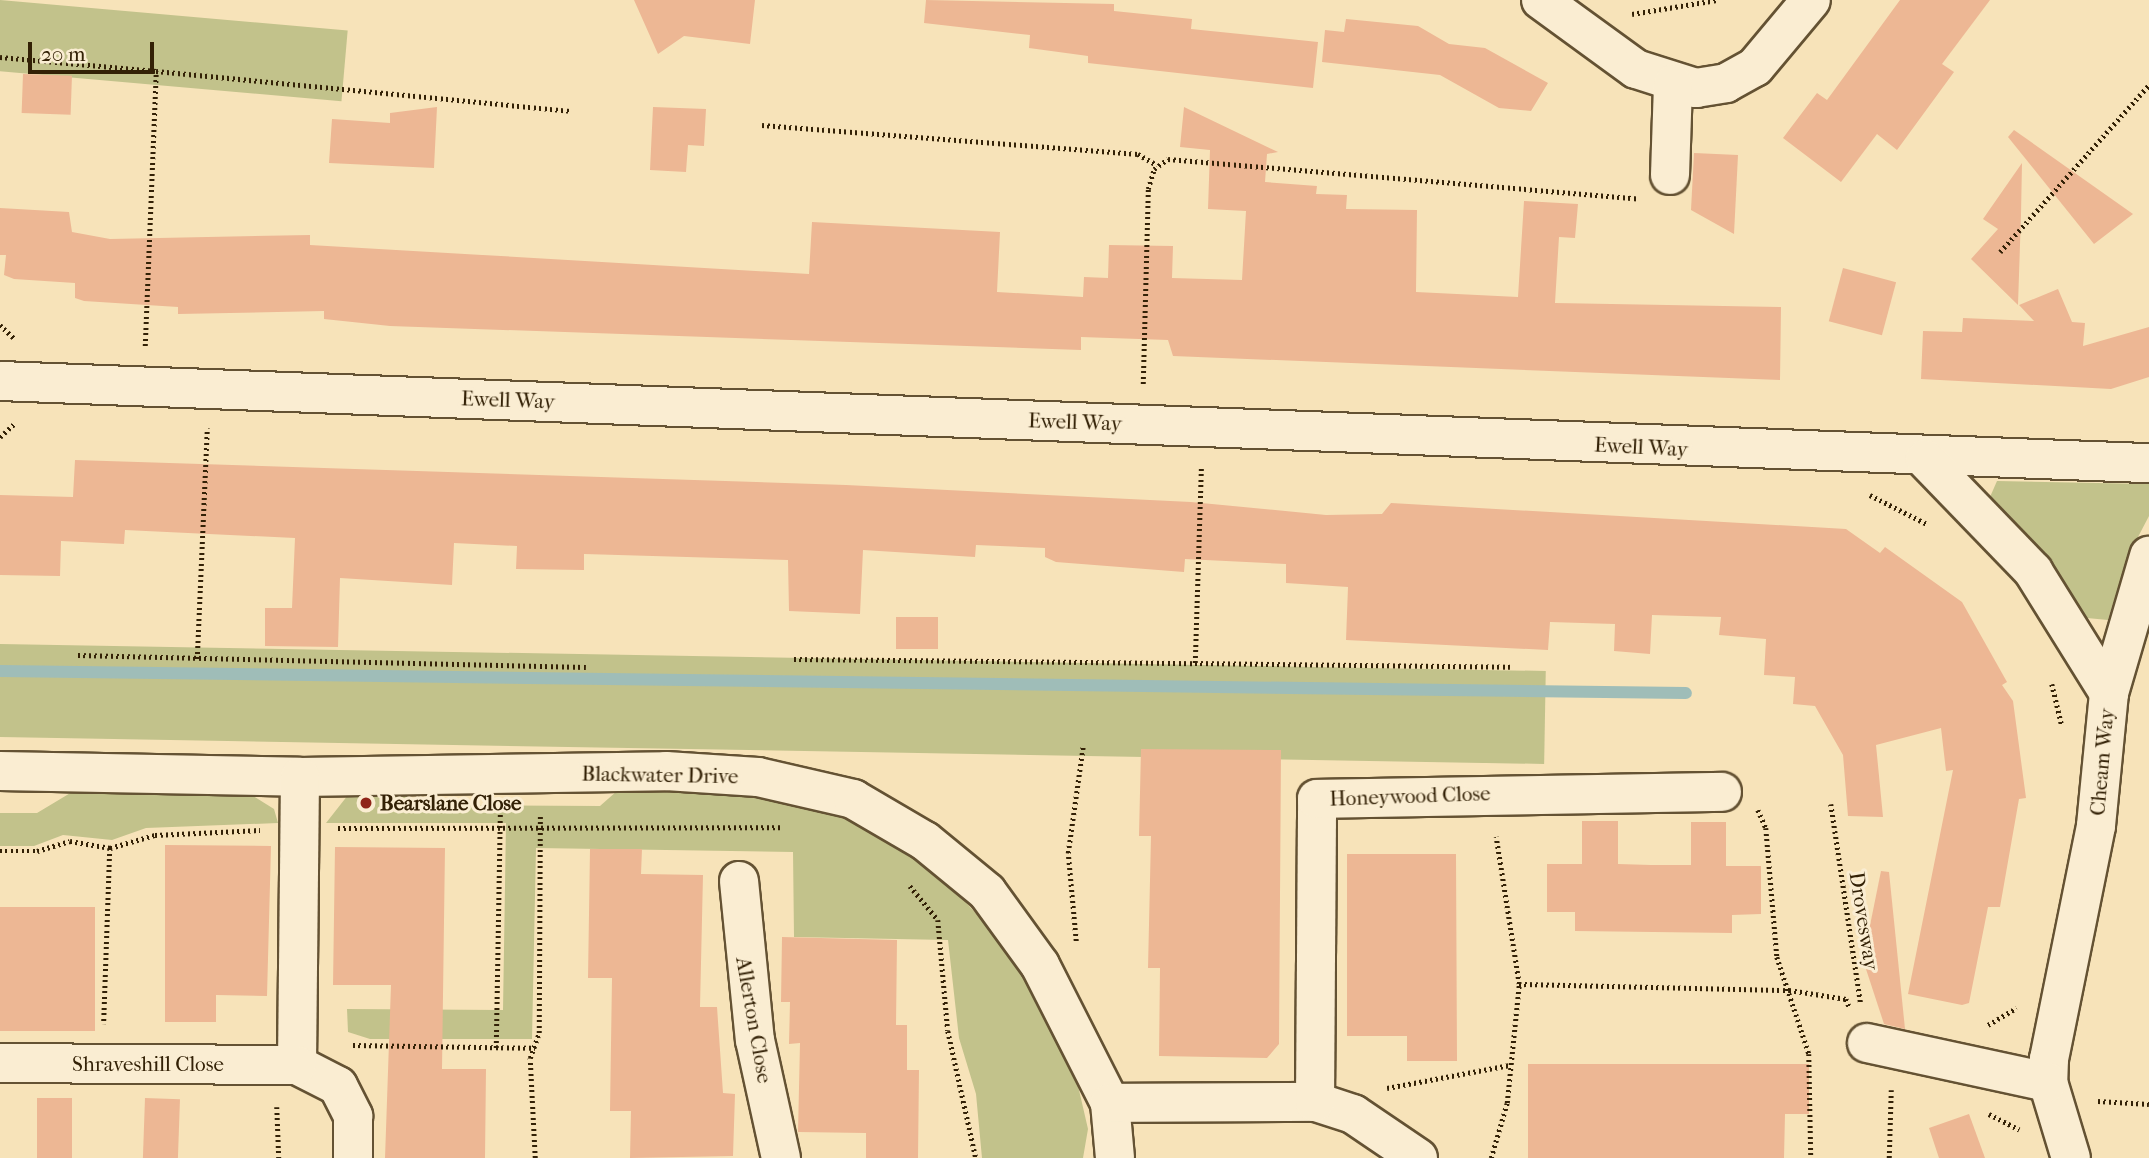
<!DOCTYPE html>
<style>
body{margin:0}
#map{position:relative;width:2149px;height:1158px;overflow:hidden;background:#f7e3b9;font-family:"IM FELL French Canon",serif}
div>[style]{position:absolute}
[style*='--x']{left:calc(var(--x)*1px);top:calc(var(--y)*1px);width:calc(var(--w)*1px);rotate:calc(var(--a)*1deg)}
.green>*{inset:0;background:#c2c28b;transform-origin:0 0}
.stream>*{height:12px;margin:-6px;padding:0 6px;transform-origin:6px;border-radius:6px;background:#9fbdb8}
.building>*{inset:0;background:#edb794;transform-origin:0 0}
.path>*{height:4.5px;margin-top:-2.25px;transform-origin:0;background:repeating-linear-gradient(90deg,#332106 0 2px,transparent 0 5.5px)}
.roads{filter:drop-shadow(2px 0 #645233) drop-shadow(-2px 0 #645233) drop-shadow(0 2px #645233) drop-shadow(0 -2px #645233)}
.minor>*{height:38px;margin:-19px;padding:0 19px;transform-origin:19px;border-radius:19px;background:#faedd2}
.dots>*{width:19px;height:19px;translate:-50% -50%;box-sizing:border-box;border:4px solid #faedd2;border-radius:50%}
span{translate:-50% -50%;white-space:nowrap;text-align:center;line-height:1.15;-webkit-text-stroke:6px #faedd2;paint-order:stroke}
.street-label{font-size:21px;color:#332106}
.poi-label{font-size:21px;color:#332106;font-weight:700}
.left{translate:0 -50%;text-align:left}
.scale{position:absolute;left:28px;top:42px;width:126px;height:32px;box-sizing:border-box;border:4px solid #332106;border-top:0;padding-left:9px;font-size:21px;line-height:24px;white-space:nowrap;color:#332106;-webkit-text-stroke:5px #faedd2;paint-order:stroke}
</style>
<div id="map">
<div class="green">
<i style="left:0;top:0;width:349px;height:71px;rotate:5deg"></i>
<i style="clip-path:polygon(1997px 481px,2149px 484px,2149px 516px,2127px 558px,2108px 620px,2087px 618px,1990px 497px)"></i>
<i style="left:0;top:644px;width:1546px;height:93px;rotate:1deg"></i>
<i style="clip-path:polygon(82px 786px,245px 791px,274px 809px,278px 823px,146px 828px,112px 840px,63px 835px,34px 846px,0 846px,0 813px,37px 813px)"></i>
<i style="clip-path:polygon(397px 788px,419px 805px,600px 806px,617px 791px,718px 788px,810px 803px,870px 828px,932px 865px,1010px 951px,1076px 1077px,1088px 1129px,1083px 1158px,982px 1158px,976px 1094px,959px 1038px,948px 940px,794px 937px,793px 852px,536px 848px,532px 1039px,370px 1039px,348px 1032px,347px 1009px,503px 1010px,506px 823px,326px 823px,348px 795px)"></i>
</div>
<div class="stream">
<i style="--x:0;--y:671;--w:1686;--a:0.75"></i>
</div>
<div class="building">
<i style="clip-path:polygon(634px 0,755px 0,750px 44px,684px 36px,658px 54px)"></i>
<i style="clip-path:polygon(926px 0,1114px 4px,1114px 11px,1192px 19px,1191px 29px,1318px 42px,1313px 88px,1088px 63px,1088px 56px,1029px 48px,1030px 35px,924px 23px)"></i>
<i style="clip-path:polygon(1900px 0,1990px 0,1942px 64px,1954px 72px,1897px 150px,1877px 134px,1841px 182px,1783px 138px,1817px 93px,1827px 100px)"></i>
<i style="clip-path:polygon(1346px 19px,1418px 26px,1449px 44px,1485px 48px,1548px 83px,1531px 111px,1499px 108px,1440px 75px,1322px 62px,1325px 30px,1344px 32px)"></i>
<i style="left:23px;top:74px;width:49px;height:39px;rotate:2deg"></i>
<i style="clip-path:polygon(437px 107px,434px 168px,329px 163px,332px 119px,390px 123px,390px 113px)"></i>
<i style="clip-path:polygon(653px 107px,706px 109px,704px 146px,688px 145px,686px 172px,650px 170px)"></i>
<i style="clip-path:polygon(1184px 107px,1278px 152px,1267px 154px,1265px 182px,1317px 186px,1316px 194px,1347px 195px,1346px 209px,1417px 210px,1416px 292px,1518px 297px,1524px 201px,1578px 204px,1575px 238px,1559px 237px,1555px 303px,1781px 307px,1780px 380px,1173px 356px,1168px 340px,1081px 337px,1081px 350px,390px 326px,324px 319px,324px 311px,178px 314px,178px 307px,84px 301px,75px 298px,75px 283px,14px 279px,4px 275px,6px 255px,0 255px,0 208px,69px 212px,72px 232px,110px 239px,310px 235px,310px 245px,809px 274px,812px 222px,1000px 232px,997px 292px,1083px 297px,1084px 277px,1108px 278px,1109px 245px,1173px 246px,1172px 278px,1242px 280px,1246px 211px,1208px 209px,1210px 150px,1180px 147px)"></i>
<i style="clip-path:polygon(2014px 130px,2133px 214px,2094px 244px,2008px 137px)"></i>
<i style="clip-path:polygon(1694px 153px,1738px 155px,1734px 234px,1691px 210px)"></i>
<i style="clip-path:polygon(2022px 163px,2021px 215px,2018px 305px,1971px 259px,1998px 229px,1983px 219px)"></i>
<i style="left:1843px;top:268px;width:55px;height:55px;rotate:15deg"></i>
<i style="clip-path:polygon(2058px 289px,2072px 322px,2085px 323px,2083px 346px,2149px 327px,2149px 377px,2111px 389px,1921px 379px,1923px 331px,1962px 332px,1963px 318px,2034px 321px,2019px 305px)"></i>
<i style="clip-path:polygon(75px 460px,846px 485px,1191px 502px,1326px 515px,1382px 514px,1391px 503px,1846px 529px,1880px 553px,1885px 547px,1962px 602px,2007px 682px,2002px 685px,2013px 701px,2026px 798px,2019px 799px,2000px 907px,1988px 907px,1969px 1003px,1962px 1005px,1908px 994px,1953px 770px,1946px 771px,1941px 728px,1876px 745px,1883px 817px,1848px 816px,1843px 755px,1815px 706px,1793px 704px,1795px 677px,1764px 675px,1766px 639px,1719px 635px,1721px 617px,1652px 615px,1650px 654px,1614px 651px,1615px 624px,1550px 622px,1548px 650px,1346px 640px,1348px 587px,1286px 583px,1286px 564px,1185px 559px,1184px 572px,1056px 562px,1045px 557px,1045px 548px,976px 545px,975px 557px,863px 550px,860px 614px,789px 611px,788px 560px,584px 554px,584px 570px,516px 569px,517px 546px,454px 543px,452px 585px,340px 578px,338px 647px,265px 646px,265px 608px,292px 608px,295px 538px,125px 530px,124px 544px,61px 541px,60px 576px,0 575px,0 495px,73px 497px)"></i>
<i style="left:896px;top:617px;width:42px;height:32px"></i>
<i style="clip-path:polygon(1141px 749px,1281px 750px,1279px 1044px,1267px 1058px,1159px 1056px,1160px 968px,1148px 968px,1151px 836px,1139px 836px)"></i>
<i style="clip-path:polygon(1582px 821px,1618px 821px,1618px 864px,1651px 865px,1691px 865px,1691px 822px,1726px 822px,1726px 866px,1761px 866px,1761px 914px,1732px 915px,1732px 933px,1575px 931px,1575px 912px,1547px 912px,1547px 864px,1582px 864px)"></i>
<i style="clip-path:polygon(165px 845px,271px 846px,267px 996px,216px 995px,216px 1022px,165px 1022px)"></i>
<i style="clip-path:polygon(335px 847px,445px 848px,442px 1069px,486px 1069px,485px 1158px,385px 1158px,391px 985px,333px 985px)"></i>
<i style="clip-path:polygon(590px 849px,642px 849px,641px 874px,703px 875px,700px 1007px,717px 1007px,723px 1093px,735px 1094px,733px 1156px,630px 1158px,631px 1111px,610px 1111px,612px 978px,588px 978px)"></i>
<i style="clip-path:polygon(1347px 854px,1456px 854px,1457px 1061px,1407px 1061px,1407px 1036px,1347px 1036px)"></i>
<i style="clip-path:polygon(1881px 871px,1889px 872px,1905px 1029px,1884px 1024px,1863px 960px)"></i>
<i style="left:0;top:907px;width:95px;height:124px"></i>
<i style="clip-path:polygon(782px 937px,897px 940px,896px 1025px,907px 1025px,907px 1070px,919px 1070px,918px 1158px,866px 1158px,866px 1133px,798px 1132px,800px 1043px,789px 1044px,790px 1002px,781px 1002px)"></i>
<i style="clip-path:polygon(1528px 1064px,1809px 1064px,1809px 1114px,1785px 1114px,1784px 1158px,1528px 1158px)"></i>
<i style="left:37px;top:1098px;width:35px;height:60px"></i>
<i style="left:145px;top:1098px;width:35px;height:60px;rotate:2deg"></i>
<i style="clip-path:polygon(1969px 1114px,1985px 1158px,1939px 1158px,1929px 1128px)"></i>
</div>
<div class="path">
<i style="--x:1632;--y:14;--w:86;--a:-9.4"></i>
<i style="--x:0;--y:57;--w:157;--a:5.1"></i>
<i style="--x:762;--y:125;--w:377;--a:4.4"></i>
<i style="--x:1138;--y:154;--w:22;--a:30"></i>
<i style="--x:2000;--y:252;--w:224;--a:-48.3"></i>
<i style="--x:0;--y:325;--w:21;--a:43"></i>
<i style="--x:145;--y:346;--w:275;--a:-87.7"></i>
<i style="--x:156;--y:71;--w:416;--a:5.5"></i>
<i style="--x:1143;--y:384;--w:195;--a:-88.5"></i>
<i style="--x:1148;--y:189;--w:21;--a:-73"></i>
<i style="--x:1154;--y:169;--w:17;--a:-36"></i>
<i style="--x:1168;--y:159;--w:471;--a:4.8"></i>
<i style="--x:0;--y:437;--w:21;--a:-43"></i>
<i style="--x:1870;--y:495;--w:64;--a:27"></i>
<i style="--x:78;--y:655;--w:508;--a:1.35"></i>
<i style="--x:197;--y:659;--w:231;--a:-87.5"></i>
<i style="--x:794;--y:659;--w:401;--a:0.6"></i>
<i style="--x:1195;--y:663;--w:196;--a:-88.2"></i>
<i style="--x:1195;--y:663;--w:315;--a:0.7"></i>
<i style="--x:2052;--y:684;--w:43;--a:76.6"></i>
<i style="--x:1831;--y:804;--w:202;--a:81.5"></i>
<i style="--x:1758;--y:810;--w:20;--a:66"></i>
<i style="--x:1766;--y:828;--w:129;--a:85.1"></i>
<i style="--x:1777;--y:957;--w:102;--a:71.7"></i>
<i style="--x:1809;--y:1054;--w:104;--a:88.9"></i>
<i style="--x:338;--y:828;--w:443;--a:-0.1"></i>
<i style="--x:110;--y:848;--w:47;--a:-16.1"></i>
<i style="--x:155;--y:835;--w:105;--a:-2.7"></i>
<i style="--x:0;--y:851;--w:37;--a:0"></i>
<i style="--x:37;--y:851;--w:34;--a:-17"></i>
<i style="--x:70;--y:841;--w:41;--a:9.9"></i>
<i style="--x:110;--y:848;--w:176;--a:92"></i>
<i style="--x:910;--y:886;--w:44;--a:50.5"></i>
<i style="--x:938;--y:920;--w:111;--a:84.9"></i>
<i style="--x:948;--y:1031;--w:130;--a:77.6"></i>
<i style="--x:1076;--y:941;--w:88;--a:-95.2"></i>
<i style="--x:1068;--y:853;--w:108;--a:-82"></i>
<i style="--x:1519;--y:984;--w:270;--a:1.3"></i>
<i style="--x:1789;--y:990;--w:58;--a:9"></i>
<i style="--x:1846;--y:999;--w:8;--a:67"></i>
<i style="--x:1988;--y:1025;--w:33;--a:-31"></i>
<i style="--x:353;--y:1045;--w:182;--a:0.9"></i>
<i style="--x:496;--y:1048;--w:234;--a:-89"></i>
<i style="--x:1387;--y:1088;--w:125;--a:-10.6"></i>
<i style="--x:2098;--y:1101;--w:51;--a:3.4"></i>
<i style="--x:277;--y:1107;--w:51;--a:87.8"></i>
<i style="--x:1989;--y:1114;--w:34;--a:27"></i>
<i style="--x:535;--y:1158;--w:100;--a:-92.9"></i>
<i style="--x:530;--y:1058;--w:27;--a:-70"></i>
<i style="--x:539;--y:1033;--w:219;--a:-89.7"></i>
<i style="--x:1491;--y:1158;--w:57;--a:-73.8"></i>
<i style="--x:1507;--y:1103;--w:120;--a:-84.2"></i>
<i style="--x:1519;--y:984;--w:149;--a:-98.9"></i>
<i style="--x:1889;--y:1158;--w:68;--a:-88.3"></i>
</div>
<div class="roads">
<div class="minor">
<i style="--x:1541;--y:0;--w:117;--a:36"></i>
<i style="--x:1636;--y:69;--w:63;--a:17.6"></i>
<i style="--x:1696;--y:88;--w:30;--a:-9"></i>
<i style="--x:1726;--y:83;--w:33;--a:-29"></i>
<i style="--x:1755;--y:67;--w:87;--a:-50.1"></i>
<i style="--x:1670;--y:175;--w:91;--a:-88.1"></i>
<i style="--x:0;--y:381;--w:2151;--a:2.19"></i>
<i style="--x:1925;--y:459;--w:156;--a:46"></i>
<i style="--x:2033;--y:571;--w:144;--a:58.1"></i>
<i style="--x:2109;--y:693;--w:134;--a:95.6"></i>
<i style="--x:2096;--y:826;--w:238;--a:101.4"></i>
<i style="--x:2049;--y:1059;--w:23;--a:92"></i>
<i style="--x:2048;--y:1082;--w:79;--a:73.2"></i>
<i style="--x:2109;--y:693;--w:143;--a:-73.7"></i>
<i style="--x:0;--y:771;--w:300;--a:1.1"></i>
<i style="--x:300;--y:777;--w:366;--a:-0.9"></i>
<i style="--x:666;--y:771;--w:92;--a:3.7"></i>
<i style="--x:758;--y:777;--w:98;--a:13"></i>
<i style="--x:853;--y:799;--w:83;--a:30.3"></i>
<i style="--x:925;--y:841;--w:80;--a:39.4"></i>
<i style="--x:987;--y:892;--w:90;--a:54"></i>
<i style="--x:1040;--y:965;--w:155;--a:63.1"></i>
<i style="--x:1110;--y:1103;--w:55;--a:84.8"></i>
<i style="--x:300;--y:777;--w:288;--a:90.6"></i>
<i style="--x:297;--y:1065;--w:46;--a:27.1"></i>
<i style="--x:338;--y:1086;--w:34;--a:63"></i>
<i style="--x:353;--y:1116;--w:42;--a:90"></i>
<i style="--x:739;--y:881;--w:160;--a:84.3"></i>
<i style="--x:755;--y:1040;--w:121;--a:77.6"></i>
<i style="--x:1867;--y:1043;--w:185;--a:12.2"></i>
<i style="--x:0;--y:1063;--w:297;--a:0.4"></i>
<i style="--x:1110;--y:1103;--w:205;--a:-0.3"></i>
<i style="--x:1418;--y:1158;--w:78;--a:-145.9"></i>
<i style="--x:1353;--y:1114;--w:40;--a:-162"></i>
<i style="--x:1315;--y:1102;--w:303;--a:-89.6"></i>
<i style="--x:1317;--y:799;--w:405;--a:-1"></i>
</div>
</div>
<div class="dots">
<i style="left:366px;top:803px;background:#8f2418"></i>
</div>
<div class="street-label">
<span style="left:508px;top:400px;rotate:2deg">Ewell Way</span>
<span style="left:1075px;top:422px;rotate:2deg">Ewell Way</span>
<span style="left:1641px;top:447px;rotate:3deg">Ewell Way</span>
<span style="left:2102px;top:762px;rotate:-85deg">Cheam Way</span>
<span style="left:660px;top:775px;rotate:1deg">Blackwater Drive</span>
<span style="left:1410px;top:796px;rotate:-2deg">Honeywood Close</span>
<span style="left:1864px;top:921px;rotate:81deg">Drovesway</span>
<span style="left:754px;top:1020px;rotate:80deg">Allerton Close</span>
<span style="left:148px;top:1064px">Shraveshill Close</span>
</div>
<div class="poi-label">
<span class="left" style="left:380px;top:803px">Bearslane Close</span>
</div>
<div class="scale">20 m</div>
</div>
